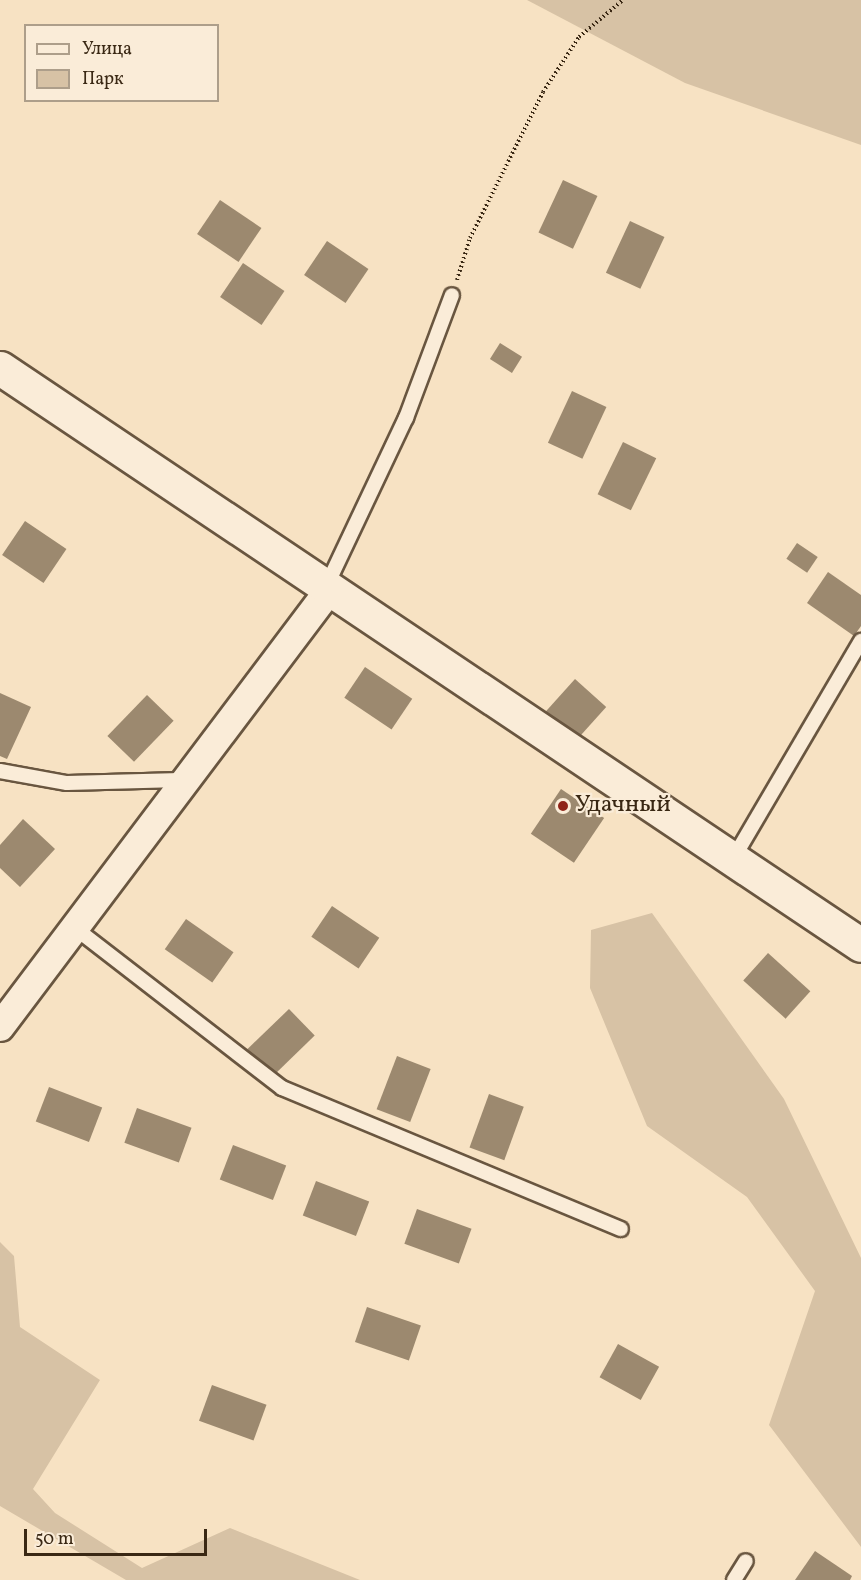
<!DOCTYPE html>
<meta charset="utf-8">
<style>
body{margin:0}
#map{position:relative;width:861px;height:1580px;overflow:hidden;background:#f7e2c3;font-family:Vollkorn,serif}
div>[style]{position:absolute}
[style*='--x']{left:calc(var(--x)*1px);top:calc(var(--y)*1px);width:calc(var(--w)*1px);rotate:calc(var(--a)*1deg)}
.green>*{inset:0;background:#d7c2a5}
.building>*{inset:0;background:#9c896f;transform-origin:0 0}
.path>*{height:4px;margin-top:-2px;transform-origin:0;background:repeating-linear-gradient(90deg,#3a2814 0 1.5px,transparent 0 4.5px)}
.roads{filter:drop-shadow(2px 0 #695640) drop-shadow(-2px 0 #695640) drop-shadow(0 2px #695640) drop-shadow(0 -2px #695640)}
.lane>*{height:14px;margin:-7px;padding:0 7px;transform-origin:7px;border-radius:7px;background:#faecd8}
.street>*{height:28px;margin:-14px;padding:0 14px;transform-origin:14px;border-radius:14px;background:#faecd8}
.secondary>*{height:33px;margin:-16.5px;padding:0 16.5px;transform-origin:16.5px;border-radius:16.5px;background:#faecd8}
.dots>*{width:16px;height:16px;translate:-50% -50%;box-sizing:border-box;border:3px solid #faecd8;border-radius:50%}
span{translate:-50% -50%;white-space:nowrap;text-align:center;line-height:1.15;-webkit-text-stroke:4.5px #faecd8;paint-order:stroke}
.poi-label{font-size:24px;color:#3a2814}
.left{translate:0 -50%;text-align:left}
.legend{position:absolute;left:24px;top:24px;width:195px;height:78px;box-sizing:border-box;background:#faecd8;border:2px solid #ad9e8a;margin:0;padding:8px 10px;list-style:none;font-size:18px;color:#3a2814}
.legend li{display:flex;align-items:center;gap:12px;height:30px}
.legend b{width:30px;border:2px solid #ad9e8a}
.scale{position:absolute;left:24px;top:1529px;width:183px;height:27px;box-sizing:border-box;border:3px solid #3a2814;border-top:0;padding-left:8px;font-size:18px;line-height:21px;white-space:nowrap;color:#3a2814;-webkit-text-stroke:4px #faecd8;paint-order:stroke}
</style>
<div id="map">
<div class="green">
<i style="clip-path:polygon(527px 0,861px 0,861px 145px,685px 83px)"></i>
<i style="clip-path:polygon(652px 913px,784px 1099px,861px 1258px,861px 1547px,769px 1425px,815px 1291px,747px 1197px,647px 1126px,590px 988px,591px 930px)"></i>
<i style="clip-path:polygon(0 1242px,14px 1256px,20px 1327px,100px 1380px,33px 1489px,55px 1513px,142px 1568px,230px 1528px,360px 1580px,126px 1580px,0 1506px)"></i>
</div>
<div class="building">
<i style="left:563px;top:180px;width:38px;height:58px;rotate:25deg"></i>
<i style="left:220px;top:200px;width:50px;height:41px;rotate:34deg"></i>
<i style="left:630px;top:221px;width:38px;height:57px;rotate:25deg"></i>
<i style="left:327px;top:241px;width:50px;height:41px;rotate:34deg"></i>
<i style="left:243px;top:263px;width:50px;height:41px;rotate:34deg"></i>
<i style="left:500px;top:343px;width:26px;height:19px;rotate:32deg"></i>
<i style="left:572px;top:391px;width:38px;height:57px;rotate:25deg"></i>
<i style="left:623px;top:442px;width:37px;height:58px;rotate:26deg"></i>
<i style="left:25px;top:521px;width:50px;height:41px;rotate:34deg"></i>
<i style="left:797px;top:543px;width:25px;height:19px;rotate:34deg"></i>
<i style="clip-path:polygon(828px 572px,861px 595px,861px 626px,854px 636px,807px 603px)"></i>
<i style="left:365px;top:667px;width:57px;height:37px;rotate:34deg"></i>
<i style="left:575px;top:679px;width:42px;height:45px;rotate:42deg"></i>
<i style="clip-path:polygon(0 693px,31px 707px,7px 759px,0 756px)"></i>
<i style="left:147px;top:695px;width:37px;height:57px;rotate:44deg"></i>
<i style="left:561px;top:789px;width:52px;height:54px;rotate:34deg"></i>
<i style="clip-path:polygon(23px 819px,55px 849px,20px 887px,0 868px,0 845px)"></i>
<i style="left:332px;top:906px;width:57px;height:37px;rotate:34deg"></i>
<i style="left:186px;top:919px;width:58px;height:37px;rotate:35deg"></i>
<i style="left:768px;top:953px;width:57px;height:37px;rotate:42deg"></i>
<i style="left:289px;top:1009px;width:37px;height:58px;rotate:46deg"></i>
<i style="left:397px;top:1056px;width:36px;height:57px;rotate:21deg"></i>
<i style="left:49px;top:1087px;width:57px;height:37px;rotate:21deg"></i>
<i style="left:489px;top:1094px;width:37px;height:57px;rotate:20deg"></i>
<i style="left:137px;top:1108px;width:58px;height:37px;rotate:20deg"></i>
<i style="left:233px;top:1145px;width:57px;height:37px;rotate:21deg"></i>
<i style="left:316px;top:1181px;width:57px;height:37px;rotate:21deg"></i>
<i style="left:417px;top:1209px;width:58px;height:37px;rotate:20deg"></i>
<i style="left:367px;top:1307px;width:57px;height:37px;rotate:19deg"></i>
<i style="left:618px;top:1344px;width:47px;height:38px;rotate:29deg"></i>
<i style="left:212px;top:1385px;width:58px;height:38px;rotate:20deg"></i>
<i style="clip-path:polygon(815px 1551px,852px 1576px,850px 1580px,795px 1580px)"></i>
</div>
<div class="path">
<i style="--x:457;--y:280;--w:44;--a:-72.8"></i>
<i style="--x:470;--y:238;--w:163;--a:-63.4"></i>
<i style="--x:543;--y:92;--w:66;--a:-56.8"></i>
<i style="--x:579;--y:37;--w:57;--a:-40.1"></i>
</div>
<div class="roads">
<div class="lane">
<i style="--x:326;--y:587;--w:187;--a:-64.7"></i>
<i style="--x:406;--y:418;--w:131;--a:-69.5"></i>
<i style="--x:0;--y:771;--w:68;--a:10.2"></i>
<i style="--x:67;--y:783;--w:114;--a:-1.5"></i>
<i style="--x:733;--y:859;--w:253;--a:-59.6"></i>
<i style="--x:75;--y:928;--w:262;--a:37.7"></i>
<i style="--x:282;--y:1088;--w:367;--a:22.6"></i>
<i style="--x:734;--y:1580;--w:22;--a:-58"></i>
</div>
<div class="street">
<i style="--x:0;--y:1027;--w:548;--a:-53"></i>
</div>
<div class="secondary">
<i style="--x:0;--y:368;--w:1036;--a:33.83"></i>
</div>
</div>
<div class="dots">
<i style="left:563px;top:806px;background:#8f2418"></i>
</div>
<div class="poi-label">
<span class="left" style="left:575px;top:806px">Удачный</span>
</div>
<ul class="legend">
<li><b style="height:8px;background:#faecd8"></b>Улица</li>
<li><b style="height:16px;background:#d7c2a5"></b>Парк</li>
</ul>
<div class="scale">50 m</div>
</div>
